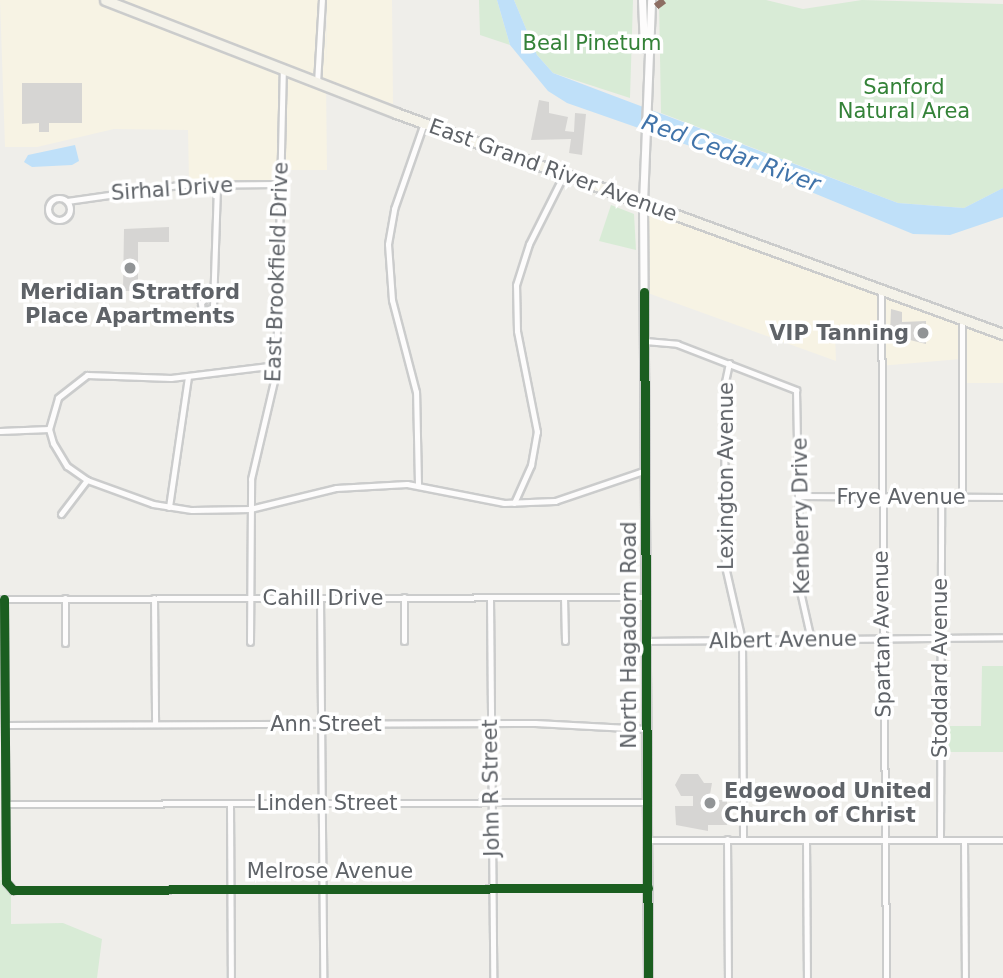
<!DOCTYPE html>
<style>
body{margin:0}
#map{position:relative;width:1003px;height:978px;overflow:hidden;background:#efeeea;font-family:"DejaVu Sans",sans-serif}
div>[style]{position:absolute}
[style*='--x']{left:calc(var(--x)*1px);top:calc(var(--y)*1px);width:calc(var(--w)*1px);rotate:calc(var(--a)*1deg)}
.commercial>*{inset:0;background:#f7f3e4}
.green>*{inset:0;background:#d8ebd6}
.water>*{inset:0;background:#bfe0f9}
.building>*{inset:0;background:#d6d5d3}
.roads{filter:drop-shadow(2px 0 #cbcccc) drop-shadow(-2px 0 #cbcccc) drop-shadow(0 2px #cbcccc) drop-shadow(0 -2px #cbcccc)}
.minor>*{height:5px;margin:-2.5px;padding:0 2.5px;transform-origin:2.5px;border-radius:2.5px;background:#fdfcfc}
.minor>.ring{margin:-2.5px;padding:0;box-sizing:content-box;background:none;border:5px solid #fdfcfc;border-radius:50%}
.tertiary>*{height:7px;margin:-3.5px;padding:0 3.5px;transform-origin:3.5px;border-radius:3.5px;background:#fdfcfc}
.primary>*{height:9px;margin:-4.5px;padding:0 4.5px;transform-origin:4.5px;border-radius:4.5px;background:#f4f2e9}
.quiet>*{height:7px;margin-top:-3.5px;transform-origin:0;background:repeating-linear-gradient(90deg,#8d6e63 0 14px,transparent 0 21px)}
.cycleway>*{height:9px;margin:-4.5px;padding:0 4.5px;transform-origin:4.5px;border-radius:4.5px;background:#1b5e20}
.dots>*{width:19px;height:19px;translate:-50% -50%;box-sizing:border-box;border:4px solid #fff;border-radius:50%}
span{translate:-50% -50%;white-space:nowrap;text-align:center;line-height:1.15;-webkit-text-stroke:7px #fff;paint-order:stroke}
.park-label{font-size:21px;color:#348238}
.street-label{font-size:21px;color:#5f6368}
.poi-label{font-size:21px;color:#5f6368;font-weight:700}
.right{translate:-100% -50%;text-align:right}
.left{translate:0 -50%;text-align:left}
.water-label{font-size:23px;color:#4174aa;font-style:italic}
</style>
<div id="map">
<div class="commercial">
<i style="clip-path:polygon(0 0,326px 0,327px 74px,327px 0,392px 0,393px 104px,326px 80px,327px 170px,277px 170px,274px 182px,189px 182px,188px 130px,114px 129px,37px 147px,5px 147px)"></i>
<i style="clip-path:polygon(643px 204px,1003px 336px,1003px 383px,962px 383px,961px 359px,879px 366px,879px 332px,835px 333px,836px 361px,645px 292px)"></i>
</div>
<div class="green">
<i style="clip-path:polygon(479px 0,497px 0,510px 45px,480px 35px)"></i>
<i style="clip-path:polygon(514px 0,633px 0,630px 98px,553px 73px,537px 55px)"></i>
<i style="clip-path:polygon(659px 0,766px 0,803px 9px,862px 0,1003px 4px,1003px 188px,964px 208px,898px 203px,661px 113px)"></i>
<i style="clip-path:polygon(611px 205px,634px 214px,636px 250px,599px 241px)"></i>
<i style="clip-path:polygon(982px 666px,1003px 666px,1003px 752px,947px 752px,947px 726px,981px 726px)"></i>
<i style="clip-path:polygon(0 880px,11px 880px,11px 924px,63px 923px,102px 939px,97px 978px,0 978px)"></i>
</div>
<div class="water">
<i style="clip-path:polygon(497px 0,514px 0,537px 55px,553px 73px,898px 203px,964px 208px,1003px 188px,1003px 217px,950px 235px,913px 234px,753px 168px,567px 103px,548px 91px,510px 45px)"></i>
<i style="clip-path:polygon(75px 145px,79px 161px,72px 165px,32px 167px,24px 162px,28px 155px)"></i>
</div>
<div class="building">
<i style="clip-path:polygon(22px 83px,82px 83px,82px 123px,49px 123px,49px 132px,39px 132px,39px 123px,22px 124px)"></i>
<i style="clip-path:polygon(539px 100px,549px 102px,549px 113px,568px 117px,565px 131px,574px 132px,575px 113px,586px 114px,582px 155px,569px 153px,571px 139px,531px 140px)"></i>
<i style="clip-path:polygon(169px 227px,169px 242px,138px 242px,138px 291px,123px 291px,124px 229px)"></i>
<i style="clip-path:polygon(891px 309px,902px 312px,902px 322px,926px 321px,926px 344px,890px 335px)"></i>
<i style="clip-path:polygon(681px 774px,698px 774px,704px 783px,712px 783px,709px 800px,727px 800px,727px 825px,708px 825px,708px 831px,676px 825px,675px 806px,693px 806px,693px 796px,681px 796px,675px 785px)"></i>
</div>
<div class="roads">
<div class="minor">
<i style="--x:317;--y:83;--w:83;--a:-86.6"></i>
<i class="ring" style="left:48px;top:198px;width:17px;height:17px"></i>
<i style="--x:67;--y:201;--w:113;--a:-8.1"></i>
<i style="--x:179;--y:185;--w:98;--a:-0.6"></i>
<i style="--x:881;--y:289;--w:689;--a:89.58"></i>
<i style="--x:213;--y:290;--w:18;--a:133"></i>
<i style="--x:201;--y:303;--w:9;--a:84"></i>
<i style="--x:202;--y:312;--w:12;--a:-24"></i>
<i style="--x:213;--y:307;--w:122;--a:-88.1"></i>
<i style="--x:962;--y:319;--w:177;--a:90"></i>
<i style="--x:645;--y:341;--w:32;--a:5"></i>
<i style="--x:677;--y:344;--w:128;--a:21.1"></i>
<i style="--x:796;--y:390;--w:201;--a:88.9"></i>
<i style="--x:800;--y:591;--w:50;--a:77.3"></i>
<i style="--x:729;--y:363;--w:25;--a:102"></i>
<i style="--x:724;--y:387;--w:179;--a:89.7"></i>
<i style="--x:725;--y:566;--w:76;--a:77.1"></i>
<i style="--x:742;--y:640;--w:199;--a:89.7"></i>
<i style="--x:277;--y:365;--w:107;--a:173"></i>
<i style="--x:171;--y:378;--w:84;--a:-178"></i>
<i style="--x:87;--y:375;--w:37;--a:142"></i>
<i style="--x:58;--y:398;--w:32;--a:106"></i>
<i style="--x:49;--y:429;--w:15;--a:74"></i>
<i style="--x:53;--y:443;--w:27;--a:59"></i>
<i style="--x:67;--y:466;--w:24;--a:35"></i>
<i style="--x:87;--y:480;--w:70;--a:20"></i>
<i style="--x:153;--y:504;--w:39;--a:9"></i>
<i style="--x:192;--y:510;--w:58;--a:-1"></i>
<i style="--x:250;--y:509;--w:89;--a:-13.7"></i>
<i style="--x:336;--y:488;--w:71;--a:-3.2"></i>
<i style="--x:407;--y:484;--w:99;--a:11.1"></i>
<i style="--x:504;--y:503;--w:51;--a:-2.2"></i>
<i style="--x:555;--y:501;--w:96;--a:-18.8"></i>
<i style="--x:0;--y:431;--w:49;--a:-2.3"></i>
<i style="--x:418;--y:484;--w:92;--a:-91.2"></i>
<i style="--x:416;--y:392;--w:95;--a:-104.6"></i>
<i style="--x:392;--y:300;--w:56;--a:-94.1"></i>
<i style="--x:388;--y:244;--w:36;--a:-80"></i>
<i style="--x:394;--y:209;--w:91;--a:-70.8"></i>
<i style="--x:799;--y:496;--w:204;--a:0.3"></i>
<i style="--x:514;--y:503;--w:42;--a:-65.9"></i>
<i style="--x:531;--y:465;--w:34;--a:-80"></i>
<i style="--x:537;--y:432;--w:103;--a:-101.2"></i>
<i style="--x:517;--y:331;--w:46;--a:-91.2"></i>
<i style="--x:516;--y:285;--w:43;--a:-72.4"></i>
<i style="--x:529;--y:244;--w:78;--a:-63.4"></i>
<i style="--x:169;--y:507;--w:131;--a:-81.7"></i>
<i style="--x:61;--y:514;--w:43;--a:-52.6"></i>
<i style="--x:404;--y:597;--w:44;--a:90"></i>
<i style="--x:564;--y:597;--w:44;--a:88.7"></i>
<i style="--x:65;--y:598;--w:45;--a:90"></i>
<i style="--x:154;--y:598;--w:126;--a:89.5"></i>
<i style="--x:320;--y:598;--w:380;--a:89.5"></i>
<i style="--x:490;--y:598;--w:380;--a:89.5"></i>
<i style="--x:0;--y:599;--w:646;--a:-0.18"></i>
<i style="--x:4;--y:599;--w:283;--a:89.6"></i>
<i style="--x:6;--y:882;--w:11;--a:49"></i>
<i style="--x:13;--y:890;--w:635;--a:-0.18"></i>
<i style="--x:647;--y:641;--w:356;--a:-0.6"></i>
<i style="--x:250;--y:642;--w:163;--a:-89.6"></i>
<i style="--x:251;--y:479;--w:110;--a:-76.8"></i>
<i style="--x:276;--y:372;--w:302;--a:-88.7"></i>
<i style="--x:5;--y:725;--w:530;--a:-0.22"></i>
<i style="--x:535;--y:723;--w:112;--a:3.1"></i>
<i style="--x:230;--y:803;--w:175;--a:89.7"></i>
<i style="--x:6;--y:804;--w:641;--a:-0.18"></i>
<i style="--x:727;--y:839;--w:139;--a:89.6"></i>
<i style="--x:648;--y:840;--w:355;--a:0"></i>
<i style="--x:806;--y:840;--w:138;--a:89.6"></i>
<i style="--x:940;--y:840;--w:343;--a:-89.8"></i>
<i style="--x:964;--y:840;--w:138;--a:89.6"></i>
</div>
<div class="tertiary">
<i style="--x:642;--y:0;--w:48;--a:87.6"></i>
<i style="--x:648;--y:978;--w:775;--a:-90.37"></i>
<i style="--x:643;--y:203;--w:203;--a:-87.7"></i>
</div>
<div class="primary">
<i style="--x:105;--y:0;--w:312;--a:21.2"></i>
<i style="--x:396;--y:113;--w:646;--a:20.01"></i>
</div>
</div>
<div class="quiet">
<i style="--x:656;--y:6;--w:10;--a:-37"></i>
</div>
<div class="cycleway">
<i style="--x:644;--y:292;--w:686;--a:89.67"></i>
<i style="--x:4;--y:599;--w:283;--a:89.6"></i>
<i style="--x:6;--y:882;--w:11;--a:49"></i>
<i style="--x:13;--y:890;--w:635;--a:-0.18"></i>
</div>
<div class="dots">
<i style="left:130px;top:268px;background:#919496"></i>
<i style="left:923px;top:333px;background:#919496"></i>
<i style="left:710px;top:803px;background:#919496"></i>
</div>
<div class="park-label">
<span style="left:592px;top:43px">Beal Pinetum</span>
<span style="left:904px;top:99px">Sanford<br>Natural Area</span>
</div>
<div class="street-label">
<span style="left:553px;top:170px;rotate:20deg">East Grand River Avenue</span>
<span style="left:172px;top:189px;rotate:-4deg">Sirhal Drive</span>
<span style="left:277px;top:272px;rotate:-88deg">East Brookfield Drive</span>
<span style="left:726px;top:476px;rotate:-90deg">Lexington Avenue</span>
<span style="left:901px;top:497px">Frye Avenue</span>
<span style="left:801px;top:516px;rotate:-91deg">Kenberry Drive</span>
<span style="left:323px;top:598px">Cahill Drive</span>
<span style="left:882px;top:634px;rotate:-91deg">Spartan Avenue</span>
<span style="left:629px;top:635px;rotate:-90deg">North Hagadorn Road</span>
<span style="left:783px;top:640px;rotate:-1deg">Albert Avenue</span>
<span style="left:940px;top:668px;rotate:-90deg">Stoddard Avenue</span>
<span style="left:326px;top:724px">Ann Street</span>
<span style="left:491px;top:788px;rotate:-91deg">John R Street</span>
<span style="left:327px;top:803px">Linden Street</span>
<span style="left:330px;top:871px">Melrose Avenue</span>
</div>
<div class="poi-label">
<span style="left:130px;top:304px">Meridian Stratford<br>Place Apartments</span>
<span class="right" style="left:909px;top:333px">VIP Tanning</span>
<span class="left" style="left:724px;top:803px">Edgewood United<br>Church of Christ</span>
</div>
<div class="water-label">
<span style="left:731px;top:153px;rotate:20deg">Red Cedar River</span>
</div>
</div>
